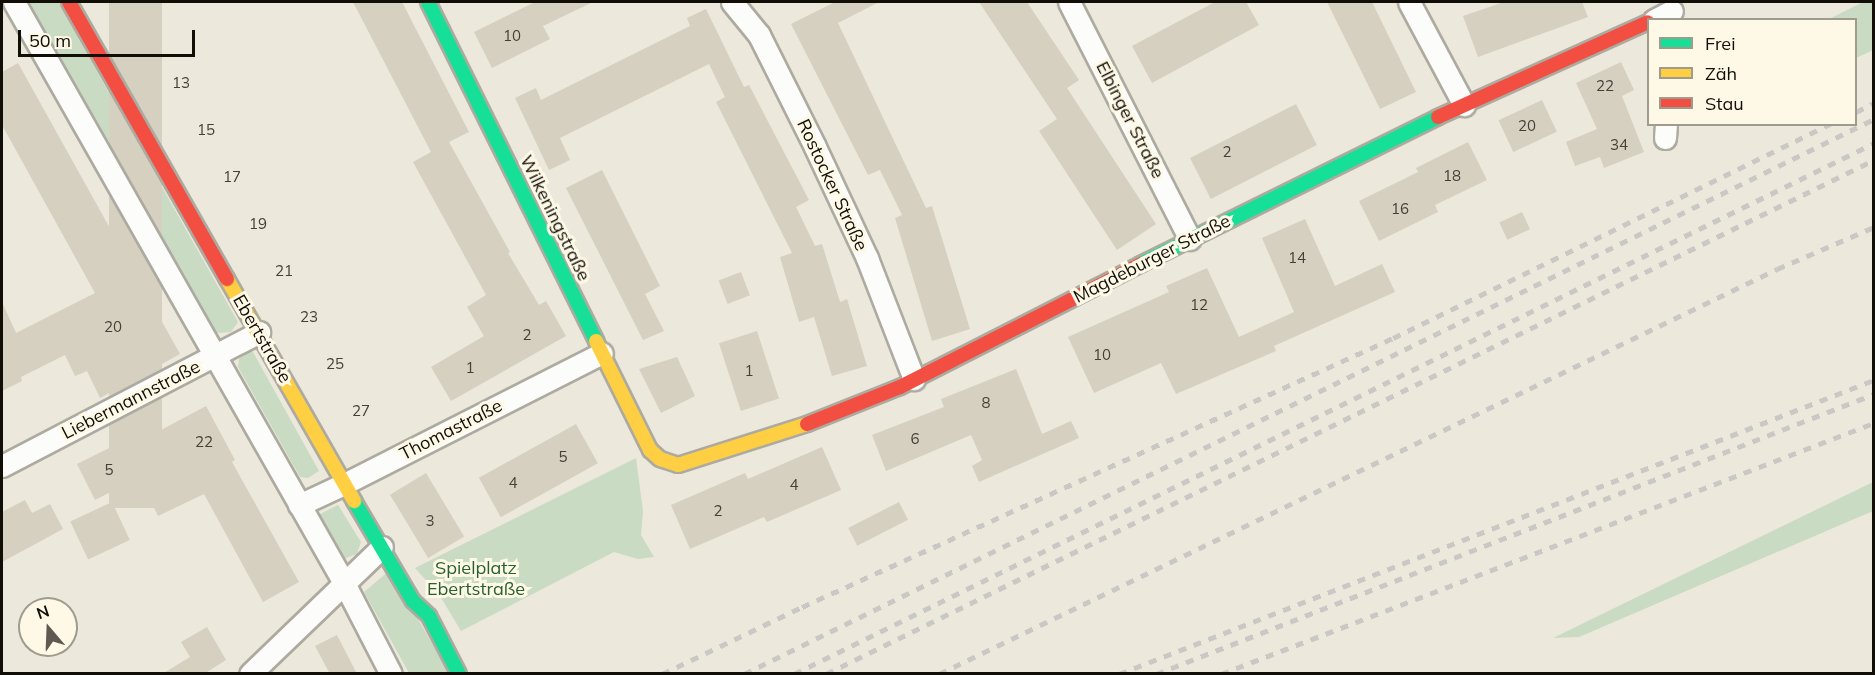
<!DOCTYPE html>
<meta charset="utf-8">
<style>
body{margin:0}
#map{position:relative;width:1875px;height:675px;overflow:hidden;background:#ece8db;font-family:Mulish,sans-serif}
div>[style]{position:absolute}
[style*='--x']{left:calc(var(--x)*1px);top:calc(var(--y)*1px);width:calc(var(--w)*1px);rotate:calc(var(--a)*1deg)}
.green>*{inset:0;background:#cadbc3}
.building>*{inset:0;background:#d5d0c0;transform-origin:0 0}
.roads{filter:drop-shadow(2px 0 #adaaa0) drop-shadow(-2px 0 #adaaa0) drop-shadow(0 2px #adaaa0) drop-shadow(0 -2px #adaaa0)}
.street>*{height:21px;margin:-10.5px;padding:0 10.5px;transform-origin:10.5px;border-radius:10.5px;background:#fcfcfa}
.fast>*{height:14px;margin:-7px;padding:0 7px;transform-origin:7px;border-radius:7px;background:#16e098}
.slow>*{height:14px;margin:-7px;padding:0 7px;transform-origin:7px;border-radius:7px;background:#ffcf43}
.jam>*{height:14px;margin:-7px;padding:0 7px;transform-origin:7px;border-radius:7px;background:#f24e42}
.rail>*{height:4.5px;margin-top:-2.25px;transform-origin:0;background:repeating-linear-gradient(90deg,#c9c8c4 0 8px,transparent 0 16px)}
span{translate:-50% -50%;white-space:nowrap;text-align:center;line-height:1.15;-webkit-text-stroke:6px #fef9e7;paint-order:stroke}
.number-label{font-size:15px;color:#444037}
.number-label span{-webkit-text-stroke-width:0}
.street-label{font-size:18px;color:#110e07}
.park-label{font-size:18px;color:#29612e}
.frame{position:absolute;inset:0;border:3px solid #110e07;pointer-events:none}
.legend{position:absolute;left:1647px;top:18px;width:210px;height:108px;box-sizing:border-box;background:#fef9e7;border:2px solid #9f9b8d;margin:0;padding:8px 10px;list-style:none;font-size:18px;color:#110e07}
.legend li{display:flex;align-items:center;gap:12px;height:30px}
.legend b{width:30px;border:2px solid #9f9b8d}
.north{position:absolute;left:18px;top:597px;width:60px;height:60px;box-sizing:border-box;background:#fef9e7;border:2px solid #9f9b8d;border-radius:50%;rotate:341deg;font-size:16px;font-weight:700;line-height:24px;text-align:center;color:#110e07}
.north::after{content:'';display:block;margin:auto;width:21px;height:27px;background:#5e5a51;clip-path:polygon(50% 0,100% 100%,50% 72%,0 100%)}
.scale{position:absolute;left:18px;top:30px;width:177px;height:27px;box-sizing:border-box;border:3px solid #110e07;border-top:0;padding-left:8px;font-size:18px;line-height:21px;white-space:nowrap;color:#110e07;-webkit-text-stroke:4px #fef9e7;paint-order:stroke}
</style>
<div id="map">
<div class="green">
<i style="clip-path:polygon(29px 2px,58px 2px,238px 322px,231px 332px,217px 333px)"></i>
<i style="clip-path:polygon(1863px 2px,1873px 2px,1873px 50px,1856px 58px,1856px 20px,1829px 19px)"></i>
<i style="clip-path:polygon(253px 352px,319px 471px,308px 478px,300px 477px,238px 367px,239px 359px,244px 353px)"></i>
<i style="clip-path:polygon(636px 458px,643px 511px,641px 535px,654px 557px,638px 559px,614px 552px,461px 631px,440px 596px,415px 568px)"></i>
<i style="clip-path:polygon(1873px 482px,1873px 511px,1579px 637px,1553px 638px)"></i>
<i style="clip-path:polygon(338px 505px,361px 542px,357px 554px,343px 559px,316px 516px)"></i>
<i style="clip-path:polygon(390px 570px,449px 673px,409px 673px,364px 592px)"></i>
</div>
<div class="building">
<i style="left:109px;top:2px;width:53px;height:506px"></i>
<i style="clip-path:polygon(353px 2px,402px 2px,469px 132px,449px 142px,510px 252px,508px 253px,539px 305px,546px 301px,566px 336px,451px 401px,431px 367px,484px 336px,467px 307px,486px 295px,413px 162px,431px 152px)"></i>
<i style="clip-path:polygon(535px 2px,593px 2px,543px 26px,550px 39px,492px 68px,474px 32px)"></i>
<i style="clip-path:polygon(835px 2px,879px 2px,838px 23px,926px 208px,932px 206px,970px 329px,932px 341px,895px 218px,902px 215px,880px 170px,868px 175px,791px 24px)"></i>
<i style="clip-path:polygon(979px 2px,1027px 2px,1079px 80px,1067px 88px,1156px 224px,1117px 250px,1039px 131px,1057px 119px)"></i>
<i style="clip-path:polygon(1215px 2px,1246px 2px,1259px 25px,1152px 83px,1132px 46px)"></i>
<i style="clip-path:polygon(1327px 2px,1372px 2px,1416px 92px,1380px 109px)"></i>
<i style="clip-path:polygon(1504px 2px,1582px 2px,1588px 17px,1478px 57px,1463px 16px)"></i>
<i style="clip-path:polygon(706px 9px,744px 87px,749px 85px,809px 200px,796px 207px,815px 246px,822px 244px,840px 302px,847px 299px,867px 366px,832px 376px,814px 317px,799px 322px,780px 257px,792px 253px,716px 102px,725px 97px,709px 64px,560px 138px,570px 160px,549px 170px,515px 98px,536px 88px,541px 100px,690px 26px,687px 18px)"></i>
<i style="clip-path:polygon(1621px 62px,1634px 90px,1622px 96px,1644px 152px,1604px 168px,1600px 157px,1575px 166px,1566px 142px,1597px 129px,1576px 83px)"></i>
<i style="clip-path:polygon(18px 63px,180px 354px,100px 398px,87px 371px,75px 376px,65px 355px,21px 377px,22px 381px,2px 391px,2px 302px,16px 333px,95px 293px,2px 125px,2px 72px)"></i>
<i style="left:1542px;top:100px;width:35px;height:48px;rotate:65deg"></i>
<i style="left:1296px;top:104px;width:46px;height:119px;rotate:63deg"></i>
<i style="clip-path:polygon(1468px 142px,1487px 180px,1435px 205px,1438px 212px,1379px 241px,1359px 201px,1418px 172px,1416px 168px)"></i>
<i style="clip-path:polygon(602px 170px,660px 286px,645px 294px,664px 331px,643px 340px,566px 188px)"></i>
<i style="left:1522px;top:212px;width:19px;height:25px;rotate:65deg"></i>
<i style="clip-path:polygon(1305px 219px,1335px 286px,1382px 264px,1395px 292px,1274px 346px,1276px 351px,1176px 394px,1161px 363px,1094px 393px,1068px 337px,1169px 292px,1166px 286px,1207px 268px,1239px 337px,1294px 312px,1262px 238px)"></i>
<i style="left:741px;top:272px;width:25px;height:24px;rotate:69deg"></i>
<i style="left:757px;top:331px;width:71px;height:40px;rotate:72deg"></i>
<i style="clip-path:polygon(677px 357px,695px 396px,661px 413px,639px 369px)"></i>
<i style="clip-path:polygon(1016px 369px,1042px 434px,1071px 421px,1079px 438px,979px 482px,972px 466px,982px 460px,971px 435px,886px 471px,872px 435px,944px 407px,941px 399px)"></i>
<i style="clip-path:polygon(206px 406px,235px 460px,232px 462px,299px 582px,263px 602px,204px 494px,158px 516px,140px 477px,95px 500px,77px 464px,158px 424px,161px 430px)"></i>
<i style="left:576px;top:424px;width:45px;height:111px;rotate:61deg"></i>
<i style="clip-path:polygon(822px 447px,841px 490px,767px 522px,764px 517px,690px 549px,671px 505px,745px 473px,748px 479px)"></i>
<i style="left:426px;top:473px;width:74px;height:42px;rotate:59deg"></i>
<i style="clip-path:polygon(25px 500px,32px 513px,50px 504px,63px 529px,2px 562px,2px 512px)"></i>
<i style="left:112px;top:502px;width:42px;height:46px;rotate:65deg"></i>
<i style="left:899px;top:502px;width:20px;height:57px;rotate:63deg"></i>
<i style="clip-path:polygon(207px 627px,226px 660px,204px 674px,162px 674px,190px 657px,181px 642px)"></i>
<i style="clip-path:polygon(337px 635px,357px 674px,330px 674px,315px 646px)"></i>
</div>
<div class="roads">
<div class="street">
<i style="--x:14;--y:2;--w:668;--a:60.4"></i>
<i style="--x:344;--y:583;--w:102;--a:62.7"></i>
<i style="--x:732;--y:2;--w:43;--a:50.7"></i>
<i style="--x:759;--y:35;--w:125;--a:63.4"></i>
<i style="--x:815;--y:147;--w:123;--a:64.9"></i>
<i style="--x:867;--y:258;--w:130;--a:68.8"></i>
<i style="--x:1069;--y:2;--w:266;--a:63"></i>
<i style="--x:1409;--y:2;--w:117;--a:61.9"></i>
<i style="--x:1654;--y:20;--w:20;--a:-27"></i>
<i style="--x:1665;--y:138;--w:14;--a:-86"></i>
<i style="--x:2;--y:466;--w:290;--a:-27.5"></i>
<i style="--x:299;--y:505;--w:50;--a:-25"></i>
<i style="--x:344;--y:484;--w:289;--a:-26.9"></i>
<i style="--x:250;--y:674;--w:183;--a:-43.9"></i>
</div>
<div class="fast">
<i style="--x:428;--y:2;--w:378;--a:63.6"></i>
<i style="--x:1141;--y:264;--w:331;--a:-26.3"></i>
<i style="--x:354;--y:501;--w:116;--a:59.5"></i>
<i style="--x:413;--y:601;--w:22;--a:43"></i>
<i style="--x:429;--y:616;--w:65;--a:62.7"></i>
</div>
<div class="slow">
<i style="--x:227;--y:279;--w:256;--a:60.2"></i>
<i style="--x:596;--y:341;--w:122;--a:63.6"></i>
<i style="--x:650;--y:450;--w:13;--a:42"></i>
<i style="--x:660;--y:459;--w:19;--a:18"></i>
<i style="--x:678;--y:465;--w:135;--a:-17.6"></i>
</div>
<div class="jam">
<i style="--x:69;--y:2;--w:319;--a:60.3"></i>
<i style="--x:1438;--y:117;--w:230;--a:-24.3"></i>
<i style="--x:807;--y:424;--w:100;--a:-21.7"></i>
<i style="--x:900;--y:387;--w:271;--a:-27"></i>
</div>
</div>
<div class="rail">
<i style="--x:1856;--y:112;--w:20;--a:-27"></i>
<i style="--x:662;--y:674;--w:155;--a:-25.6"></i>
<i style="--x:802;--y:607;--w:649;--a:-24.47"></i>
<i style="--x:1393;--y:338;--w:487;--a:-26.1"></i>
<i style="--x:744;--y:674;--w:1259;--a:-26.16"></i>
<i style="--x:794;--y:674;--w:1203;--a:-26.18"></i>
<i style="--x:826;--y:674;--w:1167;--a:-26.13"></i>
<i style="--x:939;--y:674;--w:931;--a:-25.79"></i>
<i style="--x:1777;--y:269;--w:106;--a:-23.4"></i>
<i style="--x:1119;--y:674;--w:810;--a:-21.28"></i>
<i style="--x:1156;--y:674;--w:771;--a:-21.3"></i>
<i style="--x:1221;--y:674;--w:700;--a:-21.03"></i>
</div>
<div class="number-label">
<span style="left:512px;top:36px">10</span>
<span style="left:181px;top:83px">13</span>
<span style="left:1605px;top:86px">22</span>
<span style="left:1527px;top:126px">20</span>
<span style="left:206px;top:130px">15</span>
<span style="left:1619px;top:145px">34</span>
<span style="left:1227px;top:152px">2</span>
<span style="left:1452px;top:176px">18</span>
<span style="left:232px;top:177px">17</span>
<span style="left:1400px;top:209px">16</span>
<span style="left:258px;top:224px">19</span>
<span style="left:1297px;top:258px">14</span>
<span style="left:284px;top:271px">21</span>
<span style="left:1199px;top:305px">12</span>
<span style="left:309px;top:317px">23</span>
<span style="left:113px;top:327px">20</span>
<span style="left:527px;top:335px">2</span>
<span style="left:1102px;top:355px">10</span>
<span style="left:335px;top:364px">25</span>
<span style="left:470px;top:368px">1</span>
<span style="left:749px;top:371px">1</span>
<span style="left:986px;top:403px">8</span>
<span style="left:361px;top:411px">27</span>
<span style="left:915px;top:439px">6</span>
<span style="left:204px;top:442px">22</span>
<span style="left:563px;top:457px">5</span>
<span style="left:109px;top:470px">5</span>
<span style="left:513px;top:483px">4</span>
<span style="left:794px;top:485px">4</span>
<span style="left:718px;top:511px">2</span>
<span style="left:430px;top:521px">3</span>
</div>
<div class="street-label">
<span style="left:1130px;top:120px;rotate:63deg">Elbinger Straße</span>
<span style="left:832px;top:185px;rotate:65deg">Rostocker Straße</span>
<span style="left:555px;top:218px;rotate:64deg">Wilkeningstraße</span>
<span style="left:1152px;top:259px;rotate:-27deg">Magdeburger Straße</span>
<span style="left:262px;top:339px;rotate:60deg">Ebertstraße</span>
<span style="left:131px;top:400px;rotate:-27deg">Liebermannstraße</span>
<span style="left:451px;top:430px;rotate:-27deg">Thomastraße</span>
</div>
<div class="park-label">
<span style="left:476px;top:579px">Spielplatz<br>Ebertstraße</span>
</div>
<div class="frame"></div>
<ul class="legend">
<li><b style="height:8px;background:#16e098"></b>Frei</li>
<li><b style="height:8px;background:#ffcf43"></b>Zäh</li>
<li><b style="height:8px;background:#f24e42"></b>Stau</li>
</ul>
<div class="north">N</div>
<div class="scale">50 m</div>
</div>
